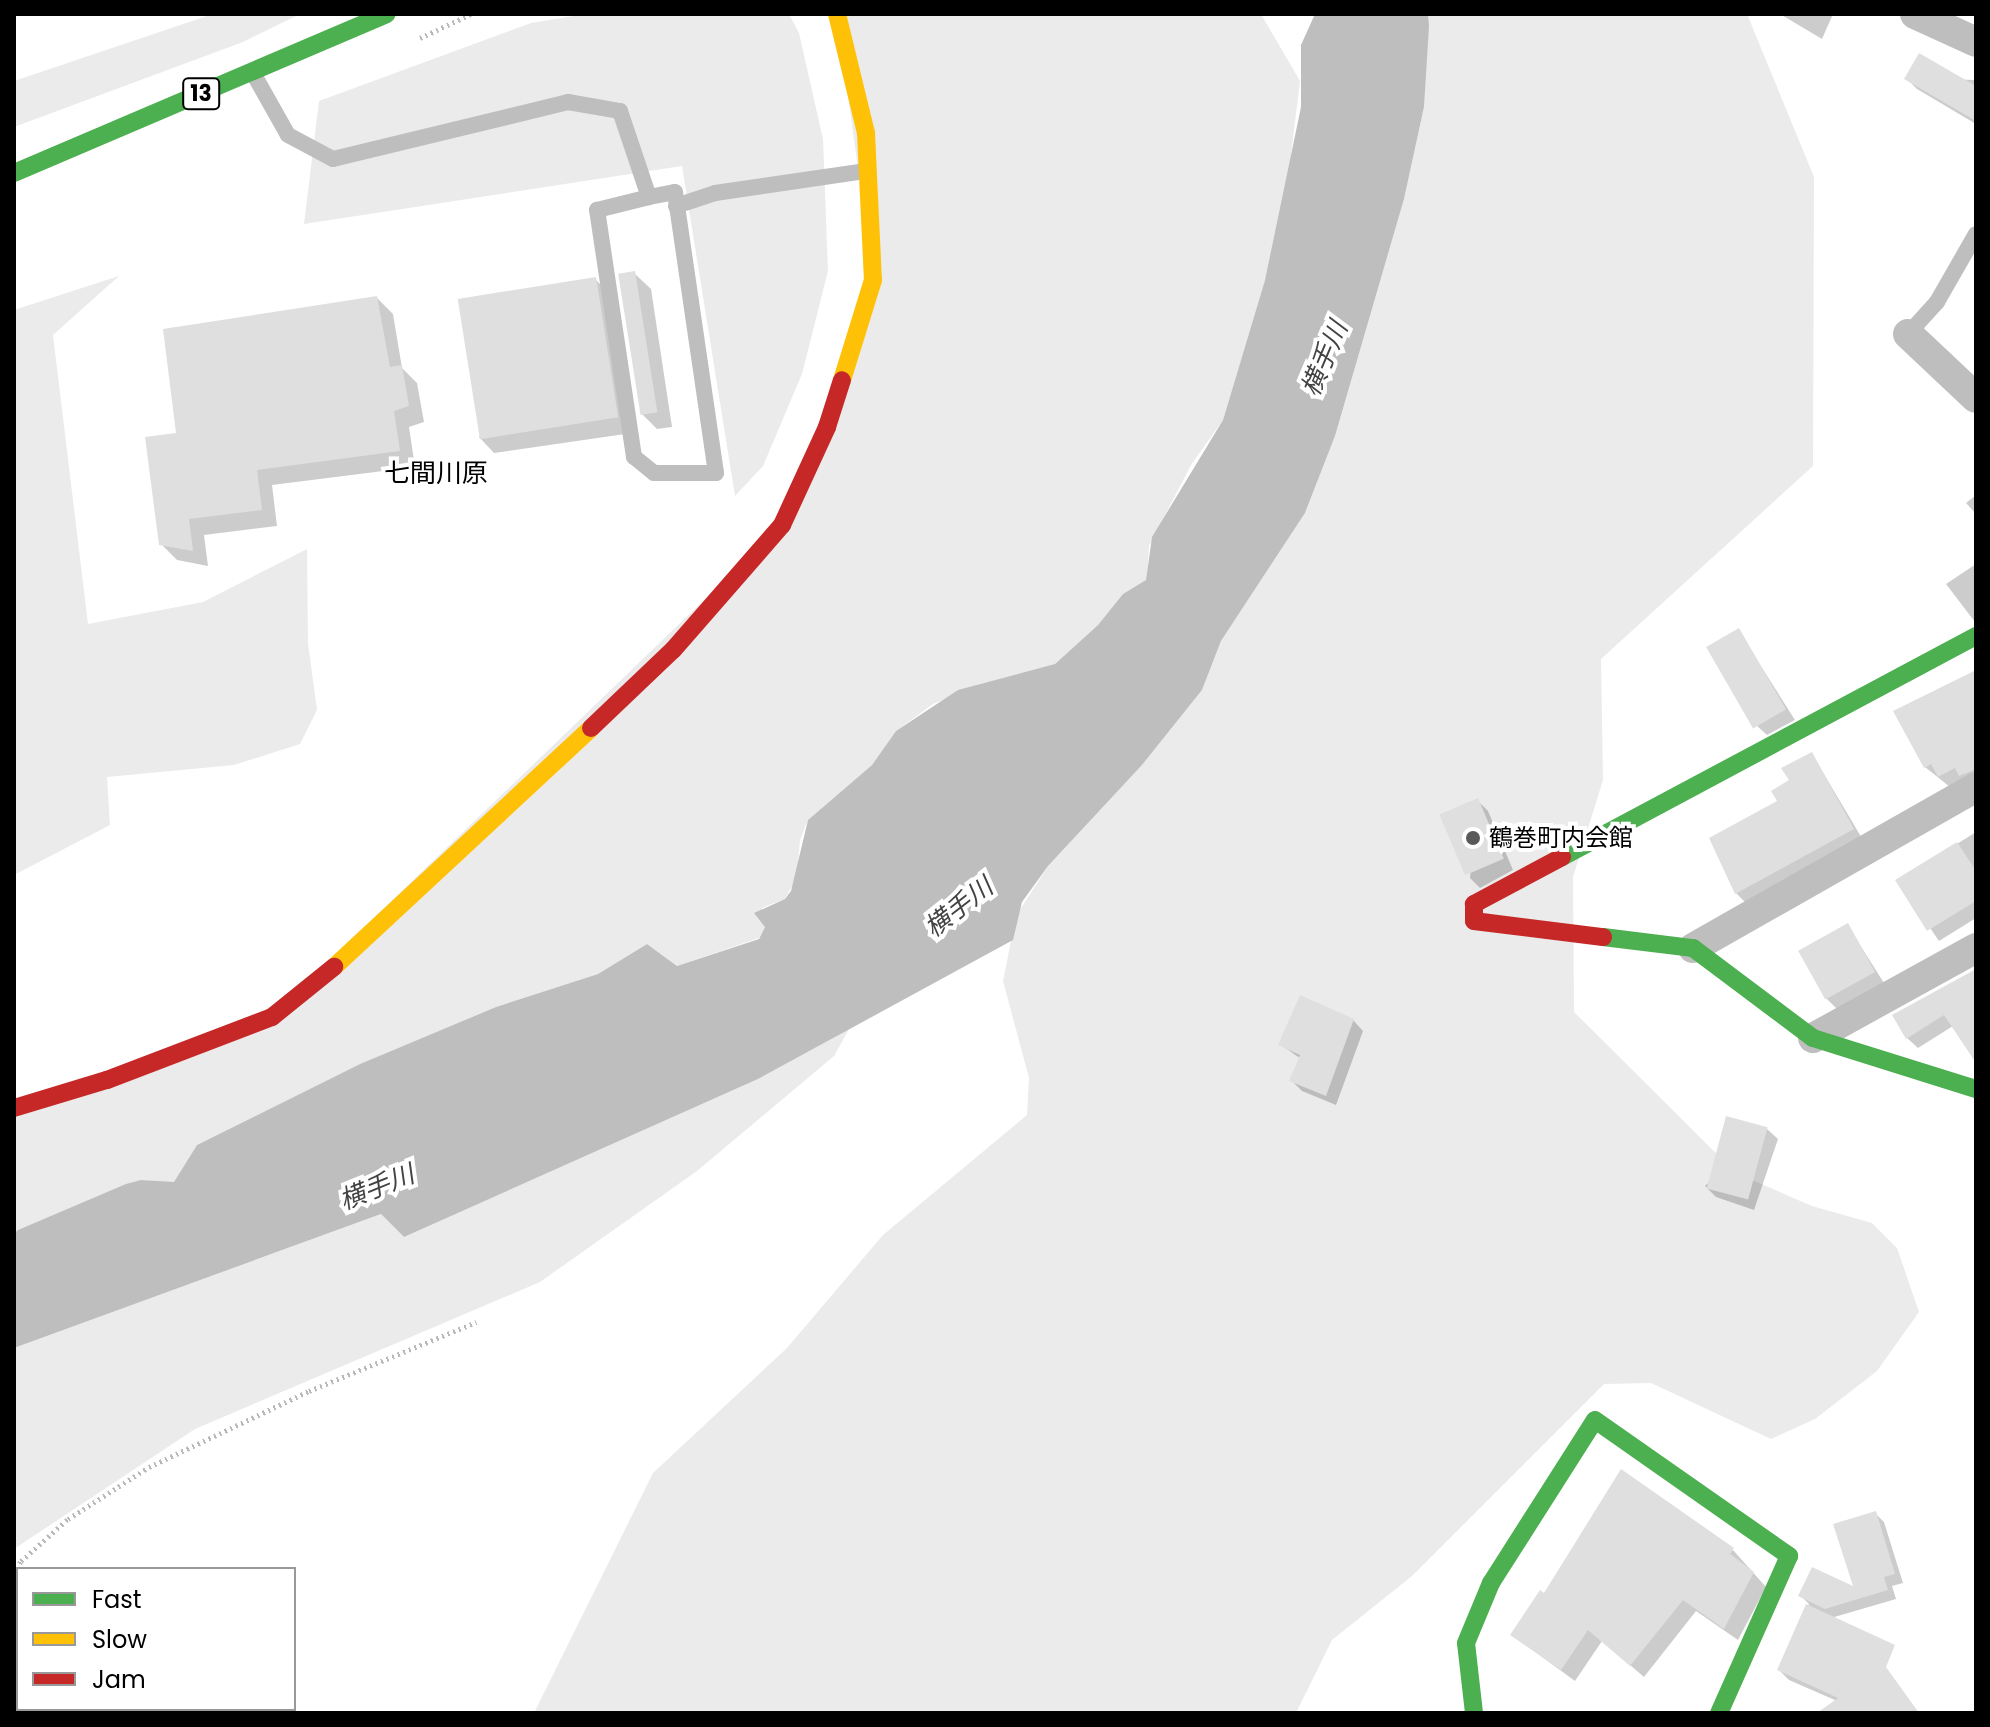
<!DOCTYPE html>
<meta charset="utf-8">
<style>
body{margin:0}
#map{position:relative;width:1990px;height:1727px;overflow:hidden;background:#fff;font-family:Poppins,"Noto Sans JP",sans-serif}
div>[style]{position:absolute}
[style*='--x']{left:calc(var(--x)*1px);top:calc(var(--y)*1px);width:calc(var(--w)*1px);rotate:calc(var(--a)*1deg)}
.green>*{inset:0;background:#ebebeb}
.water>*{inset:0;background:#bebebe}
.shadow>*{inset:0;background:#0003}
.building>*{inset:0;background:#dfdfdf;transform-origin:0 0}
.path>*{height:5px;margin-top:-2.5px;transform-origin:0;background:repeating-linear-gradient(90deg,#b9b9b9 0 2px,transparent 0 6px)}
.lane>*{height:16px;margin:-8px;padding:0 8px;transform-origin:8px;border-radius:8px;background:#bebebe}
.street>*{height:30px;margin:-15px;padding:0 15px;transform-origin:15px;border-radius:15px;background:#bebebe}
.fast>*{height:18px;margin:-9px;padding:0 9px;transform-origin:9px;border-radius:9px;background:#4caf50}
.slow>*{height:18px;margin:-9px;padding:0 9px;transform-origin:9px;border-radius:9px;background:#ffc107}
.jam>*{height:18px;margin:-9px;padding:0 9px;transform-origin:9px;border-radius:9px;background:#c62828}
.dots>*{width:22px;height:22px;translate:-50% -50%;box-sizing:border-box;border:4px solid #fff;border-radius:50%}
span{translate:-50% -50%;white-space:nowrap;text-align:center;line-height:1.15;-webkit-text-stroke:8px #fff;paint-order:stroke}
.shield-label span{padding:2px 6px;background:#fff;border:2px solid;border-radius:6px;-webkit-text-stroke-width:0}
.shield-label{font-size:22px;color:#000;font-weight:700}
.poi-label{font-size:24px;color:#000}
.left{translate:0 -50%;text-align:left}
.water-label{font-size:26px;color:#434343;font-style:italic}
.neighbourhood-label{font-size:26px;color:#000}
.frame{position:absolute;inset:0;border:16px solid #000;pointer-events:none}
.legend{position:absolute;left:16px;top:1567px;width:280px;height:144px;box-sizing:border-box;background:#fff;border:2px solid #999;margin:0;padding:10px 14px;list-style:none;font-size:24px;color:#000}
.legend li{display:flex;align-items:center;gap:16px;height:40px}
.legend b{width:40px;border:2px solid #999}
</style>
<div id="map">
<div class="green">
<i style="clip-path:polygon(213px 14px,300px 14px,243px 42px,14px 127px,14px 81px)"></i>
<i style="clip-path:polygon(586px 14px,789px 14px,799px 33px,823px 139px,828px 271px,802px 374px,763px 466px,735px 496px,682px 166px,304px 224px,319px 101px,531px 23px)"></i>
<i style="clip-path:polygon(837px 14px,1261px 14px,1300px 81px,1288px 179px,1265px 280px,1223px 420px,1191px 465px,1149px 546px,1147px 580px,1123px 594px,1098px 625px,1055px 664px,1007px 681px,983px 683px,933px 704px,896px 731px,872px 765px,808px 820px,800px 840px,797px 877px,785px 899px,762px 908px,765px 927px,759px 938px,677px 966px,647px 944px,598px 974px,496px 1007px,360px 1064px,197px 1145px,174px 1183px,141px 1180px,14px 1234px,14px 1108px,272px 1016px,782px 525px,873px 280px)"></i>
<i style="clip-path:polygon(1428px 14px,1747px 14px,1814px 177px,1813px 466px,1601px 659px,1603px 780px,1573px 877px,1574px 1012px,1736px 1173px,1812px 1206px,1872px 1223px,1897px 1248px,1919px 1312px,1877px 1371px,1815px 1419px,1771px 1439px,1651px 1383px,1604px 1384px,1412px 1576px,1332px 1640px,1296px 1713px,534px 1713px,653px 1473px,787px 1348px,883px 1235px,1027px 1115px,1029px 1078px,1003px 981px,1016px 916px,1048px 866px,1142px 765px,1202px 690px,1221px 641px,1305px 513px,1335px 436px,1404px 199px,1424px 107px)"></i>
<i style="clip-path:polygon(119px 276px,53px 335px,88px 624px,203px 602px,307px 549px,308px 643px,317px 710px,300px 744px,234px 765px,107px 777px,110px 825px,14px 875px,14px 310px)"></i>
<i style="clip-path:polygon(849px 1029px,834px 1056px,697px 1171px,540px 1282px,195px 1429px,14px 1549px,14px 1348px,381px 1214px,404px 1237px,758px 1079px)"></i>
</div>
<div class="water">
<i style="clip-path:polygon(1315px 14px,1428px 14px,1429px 26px,1424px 107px,1404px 199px,1335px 436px,1305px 513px,1221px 641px,1202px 690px,1142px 765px,1048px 866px,1022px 902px,1013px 940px,758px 1079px,404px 1237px,381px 1214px,14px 1348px,14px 1234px,18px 1230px,126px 1184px,141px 1180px,174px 1182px,197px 1145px,360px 1064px,496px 1007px,598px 974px,647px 944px,677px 966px,759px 939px,765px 927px,754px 913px,785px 899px,791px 891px,808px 820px,872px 765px,896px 731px,958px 690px,1055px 664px,1098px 625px,1123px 594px,1146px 580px,1152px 537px,1223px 420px,1265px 280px,1301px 107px,1301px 45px)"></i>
</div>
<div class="shadow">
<i style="clip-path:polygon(1780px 14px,1833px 14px,1822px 39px)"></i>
<i style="clip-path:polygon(1906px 78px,1976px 80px,1976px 124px,1917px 89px)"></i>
<i style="clip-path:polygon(635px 274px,651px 289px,672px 427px,657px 429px,641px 413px)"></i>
<i style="clip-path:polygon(595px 279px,611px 295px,632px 433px,494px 453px,479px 437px)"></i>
<i style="clip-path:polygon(377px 298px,393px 314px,402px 368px,417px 383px,424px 422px,409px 427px,415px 467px,272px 485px,277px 526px,204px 535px,208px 566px,177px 560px,161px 544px,179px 435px)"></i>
<i style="clip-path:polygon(1976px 495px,1976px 514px,1966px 503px)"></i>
<i style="clip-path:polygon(1976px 564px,1976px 622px,1975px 622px,1946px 584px)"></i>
<i style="clip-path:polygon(1738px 630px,1795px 720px,1767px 735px,1756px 725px)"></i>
<i style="clip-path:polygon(1976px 671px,1976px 783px,1950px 787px,1925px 767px)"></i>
<i style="clip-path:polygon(1812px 754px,1863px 840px,1747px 904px,1736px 893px,1712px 839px,1780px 802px)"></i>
<i style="clip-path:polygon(1478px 801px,1488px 811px,1513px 870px,1480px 888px,1470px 878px)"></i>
<i style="clip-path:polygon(1976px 832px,1976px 918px,1939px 941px,1898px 881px)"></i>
<i style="clip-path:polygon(1848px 926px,1884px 983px,1837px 1009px,1826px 998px)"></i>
<i style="clip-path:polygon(1976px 972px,1976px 1060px,1953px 1026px,1918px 1048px,1907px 1038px)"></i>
<i style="clip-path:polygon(1353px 1020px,1363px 1031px,1336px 1105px,1302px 1091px,1291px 1080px,1301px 1059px,1280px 1044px)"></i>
<i style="clip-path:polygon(1767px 1129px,1778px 1139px,1754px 1210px,1716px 1197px,1705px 1186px)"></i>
<i style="clip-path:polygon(1875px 1513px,1884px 1522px,1903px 1583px,1892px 1586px,1896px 1599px,1831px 1618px,1899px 1713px,1820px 1713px,1837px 1701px,1789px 1680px,1779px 1670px,1809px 1604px,1801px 1596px,1856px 1590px)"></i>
<i style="clip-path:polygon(1733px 1550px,1766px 1587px,1738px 1640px,1696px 1611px,1644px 1677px,1602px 1641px,1575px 1681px,1512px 1635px,1545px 1596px)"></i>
</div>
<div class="building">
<i style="clip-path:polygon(1919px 53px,1976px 86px,1976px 121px,1904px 79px)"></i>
<i style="left:635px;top:271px;width:143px;height:17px;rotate:81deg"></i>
<i style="left:596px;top:277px;width:142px;height:140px;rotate:81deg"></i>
<i style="clip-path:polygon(377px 296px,390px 367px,402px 365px,409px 406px,394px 411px,400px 451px,257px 470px,262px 510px,189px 519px,193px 551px,159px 545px,145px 437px,176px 433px,163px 329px)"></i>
<i style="left:1739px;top:628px;width:94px;height:38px;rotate:60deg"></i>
<i style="clip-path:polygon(1976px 670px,1976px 769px,1959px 776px,1955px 768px,1938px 777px,1931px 764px,1924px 768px,1893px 711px)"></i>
<i style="clip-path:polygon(1812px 752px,1854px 829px,1735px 894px,1709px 838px,1777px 801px,1771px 791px,1789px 780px,1781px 768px)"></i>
<i style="left:1478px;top:798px;width:66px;height:42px;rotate:67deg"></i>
<i style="clip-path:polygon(1957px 842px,1976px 871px,1976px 901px,1927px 931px,1895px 880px)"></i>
<i style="left:1848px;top:923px;width:56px;height:57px;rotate:61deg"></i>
<i style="clip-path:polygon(1976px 969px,1976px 1063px,1944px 1015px,1906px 1039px,1892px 1015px)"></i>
<i style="clip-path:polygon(1300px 995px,1354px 1019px,1326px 1096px,1289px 1081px,1300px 1055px,1278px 1045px)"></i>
<i style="left:1726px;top:1116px;width:43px;height:75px;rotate:15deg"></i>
<i style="clip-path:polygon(1621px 1469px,1734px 1548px,1730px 1554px,1754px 1572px,1724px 1629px,1683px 1600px,1630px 1666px,1588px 1630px,1561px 1670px,1510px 1635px,1540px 1590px,1544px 1593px)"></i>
<i style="clip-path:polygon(1876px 1511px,1895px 1574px,1884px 1577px,1888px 1590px,1825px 1609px,1798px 1596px,1812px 1567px,1853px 1586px,1833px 1524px)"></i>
<i style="clip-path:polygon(1806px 1604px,1895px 1645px,1886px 1667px,1919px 1713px,1817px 1713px,1838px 1698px,1777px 1670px)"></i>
</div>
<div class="path">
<i style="--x:420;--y:38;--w:56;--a:-25.2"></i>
<i style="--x:14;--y:1574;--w:15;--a:-62"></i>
<i style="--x:21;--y:1561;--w:63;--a:-41.8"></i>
<i style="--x:68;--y:1519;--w:96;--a:-32.7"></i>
<i style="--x:149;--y:1467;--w:177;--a:-25.4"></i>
<i style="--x:309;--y:1391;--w:181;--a:-22.4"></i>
</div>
<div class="lane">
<i style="--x:253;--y:73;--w:71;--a:60.6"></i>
<i style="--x:288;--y:135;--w:51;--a:28.1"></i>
<i style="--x:333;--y:159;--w:242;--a:-13.6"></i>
<i style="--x:568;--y:102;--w:53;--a:9.8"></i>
<i style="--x:620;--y:111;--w:91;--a:71.4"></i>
<i style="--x:649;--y:197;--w:26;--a:-11"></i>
<i style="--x:675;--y:192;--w:284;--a:81.7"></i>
<i style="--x:716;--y:473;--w:62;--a:180"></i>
<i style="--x:654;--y:473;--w:26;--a:-141"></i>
<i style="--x:634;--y:457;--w:250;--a:-98.5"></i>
<i style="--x:597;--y:210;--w:54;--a:-14"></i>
<i style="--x:676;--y:206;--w:41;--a:-18.4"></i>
<i style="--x:715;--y:193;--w:153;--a:-8.3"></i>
<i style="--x:1908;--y:334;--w:43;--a:-47.8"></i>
<i style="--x:1937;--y:302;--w:78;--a:-60.2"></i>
</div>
<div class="street">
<i style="--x:1915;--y:14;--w:67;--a:24.7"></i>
<i style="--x:1908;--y:334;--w:93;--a:43.3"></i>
<i style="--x:1693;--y:948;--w:326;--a:-29.6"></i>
<i style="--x:1813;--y:1038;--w:186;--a:-28.9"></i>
</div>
<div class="fast">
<i style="--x:14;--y:173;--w:405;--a:-23.1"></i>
<i style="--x:1562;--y:857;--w:469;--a:-28.1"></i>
<i style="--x:1603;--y:937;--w:91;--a:7"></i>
<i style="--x:1693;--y:948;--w:150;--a:36.9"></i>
<i style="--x:1813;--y:1038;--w:171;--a:17.4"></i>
<i style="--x:1474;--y:1713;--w:70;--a:-96.5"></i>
<i style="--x:1466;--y:1643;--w:65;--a:-67.4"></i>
<i style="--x:1491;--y:1583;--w:193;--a:-57.5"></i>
<i style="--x:1595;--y:1420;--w:237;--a:35"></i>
<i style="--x:1789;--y:1556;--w:172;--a:114"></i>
</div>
<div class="slow">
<i style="--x:837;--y:14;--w:122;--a:76.3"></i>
<i style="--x:866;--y:133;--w:147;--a:87.3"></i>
<i style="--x:873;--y:280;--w:105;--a:107.2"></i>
<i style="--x:334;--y:967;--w:351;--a:-42.9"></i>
</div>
<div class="jam">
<i style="--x:591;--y:728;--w:113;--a:-43.6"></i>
<i style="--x:673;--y:650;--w:166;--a:-48.9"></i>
<i style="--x:782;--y:525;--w:108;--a:-65.3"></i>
<i style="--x:827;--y:427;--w:49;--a:-72.3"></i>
<i style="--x:1562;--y:857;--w:100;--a:151.9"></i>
<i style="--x:1474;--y:904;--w:17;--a:90"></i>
<i style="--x:1474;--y:921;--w:130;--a:7.1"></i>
<i style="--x:14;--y:1108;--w:97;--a:-16.8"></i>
<i style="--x:107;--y:1080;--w:177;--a:-20.9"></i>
<i style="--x:272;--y:1017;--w:80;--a:-38.9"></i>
</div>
<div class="dots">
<i style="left:1473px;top:838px;background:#595959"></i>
</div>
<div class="shield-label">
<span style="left:201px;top:94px">13</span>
</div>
<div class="poi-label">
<span class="left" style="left:1489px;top:838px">鶴巻町内会館</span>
</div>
<div class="water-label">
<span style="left:1325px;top:359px;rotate:-67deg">横手川</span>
<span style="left:959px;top:908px;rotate:-38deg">横手川</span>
<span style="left:377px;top:1188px;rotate:-22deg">横手川</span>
</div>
<div class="neighbourhood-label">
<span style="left:436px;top:474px">七間川原</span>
</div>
<div class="frame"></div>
<ul class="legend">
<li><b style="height:10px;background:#4caf50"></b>Fast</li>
<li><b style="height:10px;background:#ffc107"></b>Slow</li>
<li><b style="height:10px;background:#c62828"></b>Jam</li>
</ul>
</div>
